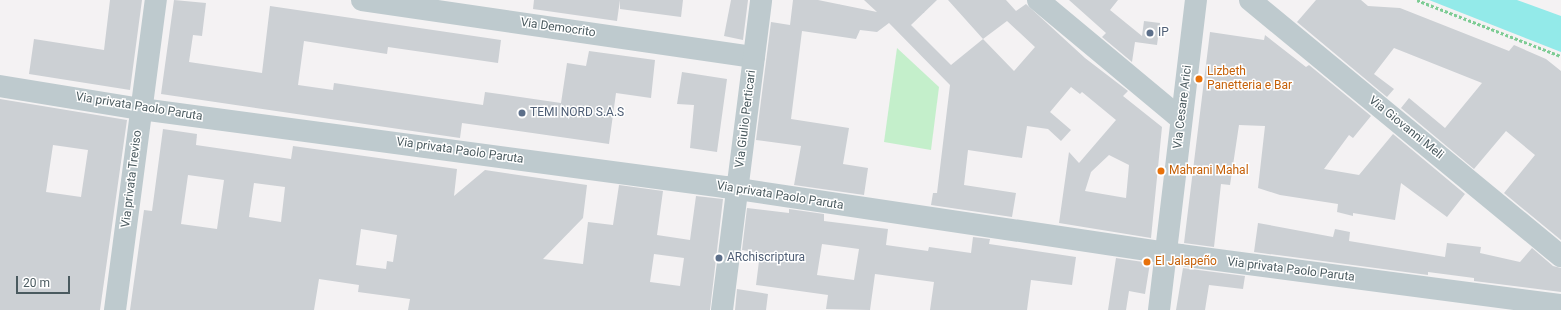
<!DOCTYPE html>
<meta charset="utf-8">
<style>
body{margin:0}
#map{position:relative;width:1561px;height:310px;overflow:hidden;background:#f4f2f3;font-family:Roboto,sans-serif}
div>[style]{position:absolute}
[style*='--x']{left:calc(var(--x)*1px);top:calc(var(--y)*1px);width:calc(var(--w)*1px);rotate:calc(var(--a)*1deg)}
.green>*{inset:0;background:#c4efcb}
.water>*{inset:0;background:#93eae9}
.building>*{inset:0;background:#ccd0d4}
.path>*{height:2.5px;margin-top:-1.25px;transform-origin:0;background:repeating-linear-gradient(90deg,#7dcc94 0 3px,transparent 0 5px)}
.minor>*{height:22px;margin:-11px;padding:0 11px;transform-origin:11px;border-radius:11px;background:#becace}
.dots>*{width:11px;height:11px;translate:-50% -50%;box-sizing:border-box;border:2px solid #fff;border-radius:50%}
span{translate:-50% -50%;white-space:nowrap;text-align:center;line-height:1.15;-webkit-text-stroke:3px #fff;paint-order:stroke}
.street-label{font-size:12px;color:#4a5a5f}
.service-label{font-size:12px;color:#4e5e75}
.left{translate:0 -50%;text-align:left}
.food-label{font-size:12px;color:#c56008}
.scale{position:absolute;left:16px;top:276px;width:54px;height:18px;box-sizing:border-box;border:2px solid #4a5a5f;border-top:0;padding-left:5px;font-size:12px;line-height:14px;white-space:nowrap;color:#4a5a5f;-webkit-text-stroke:3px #fff;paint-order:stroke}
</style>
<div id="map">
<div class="green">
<i style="clip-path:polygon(897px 48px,939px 87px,931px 150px,884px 142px)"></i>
</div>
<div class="water">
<i style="clip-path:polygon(1429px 0,1517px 0,1561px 16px,1561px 52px)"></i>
</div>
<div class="building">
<i style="clip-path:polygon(110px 0,142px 0,130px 90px,29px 74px,34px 39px,104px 50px)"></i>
<i style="clip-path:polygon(174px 0,206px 3px,202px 36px,193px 35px,189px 62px,262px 73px,270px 6px,501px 40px,498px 63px,388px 47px,387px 54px,304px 41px,298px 85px,333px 90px,334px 83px,483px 105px,485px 92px,561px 103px,567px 63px,586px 66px,589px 51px,655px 60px,651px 98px,616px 93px,609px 144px,462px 123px,460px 138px,161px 94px)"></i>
<i style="clip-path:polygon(534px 0,620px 0,617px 21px,533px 9px)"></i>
<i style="clip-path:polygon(620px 0,683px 0,681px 17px,620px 9px)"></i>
<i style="clip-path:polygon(731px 0,748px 0,743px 40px,724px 36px)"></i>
<i style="clip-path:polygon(evenodd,793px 0,818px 0,877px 12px,864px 0,937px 0,911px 25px,951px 65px,983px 39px,948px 0,1006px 0,1016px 11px,1026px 4px,1085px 58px,1128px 91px,1123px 96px,1162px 127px,1151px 238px,1059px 223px,1069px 152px,1079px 163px,1116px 120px,1082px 92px,1080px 94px,1071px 87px,1050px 112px,1071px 130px,1061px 141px,1048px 129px,1027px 126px,1022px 158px,968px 150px,964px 185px,1016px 193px,1012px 217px,931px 205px,933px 193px,937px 193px,950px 85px,889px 23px,877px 32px,860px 30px,856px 39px,802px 31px,791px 119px,849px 128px,843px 164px,868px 168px,864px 195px,794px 185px,801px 146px,756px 140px,771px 22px,790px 25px,793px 0,1007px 21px,1035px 47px,1014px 71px,983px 39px,1007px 21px,793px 0,1109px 155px,1129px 165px,1126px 198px,1085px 191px,1091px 172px,1109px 155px)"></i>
<i style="clip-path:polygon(1069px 0,1118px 0,1110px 10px,1142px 36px,1144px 21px,1160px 23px,1157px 45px,1135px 42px,1132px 62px,1102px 37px,1106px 33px)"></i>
<i style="clip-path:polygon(1316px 0,1361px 0,1368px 6px,1400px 8px,1509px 51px,1514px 45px,1546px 59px,1561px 71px,1561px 240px,1504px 193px,1535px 155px,1506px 131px,1474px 169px,1401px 108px,1409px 98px,1445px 128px,1482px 83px,1394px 48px,1374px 74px,1394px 89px,1387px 97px,1297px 22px)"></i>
<i style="clip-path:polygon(1210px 32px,1264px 40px,1265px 35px,1306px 67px,1309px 65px,1371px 116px,1353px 138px,1349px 135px,1324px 169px,1359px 175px,1393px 134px,1465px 194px,1447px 217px,1401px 183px,1395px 220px,1353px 213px,1353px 216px,1337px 212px,1338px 204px,1280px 195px,1258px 188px,1265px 126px,1239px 125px,1230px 185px,1221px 184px,1214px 247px,1184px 243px)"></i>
<i style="clip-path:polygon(682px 72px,727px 79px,717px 152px,690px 148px,694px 105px,677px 104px)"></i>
<i style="clip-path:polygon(evenodd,0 99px,127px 120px,100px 310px,0 310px,0 99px,53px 145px,88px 150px,81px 197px,46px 192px,53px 145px)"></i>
<i style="clip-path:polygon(evenodd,163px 129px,197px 134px,196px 145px,291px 159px,293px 146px,457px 169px,454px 196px,485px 170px,587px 185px,583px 218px,543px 259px,583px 264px,588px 222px,613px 225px,619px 185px,663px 191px,657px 235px,690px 240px,696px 196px,723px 199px,710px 310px,408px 310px,410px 299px,358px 292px,359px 285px,319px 279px,314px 310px,130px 310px,144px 210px,152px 211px,163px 129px,188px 175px,224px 180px,217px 229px,181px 224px,188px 175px,163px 129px,254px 183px,285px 187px,281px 222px,249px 217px,254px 183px,163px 129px,361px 229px,397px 235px,393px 262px,387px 261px,386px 269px,356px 265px,361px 229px,163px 129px,654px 254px,684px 258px,680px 286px,650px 282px,654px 254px)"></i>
<i style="clip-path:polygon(evenodd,747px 208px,789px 213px,789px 209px,824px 214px,824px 221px,888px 229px,886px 245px,928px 251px,929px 247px,971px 253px,973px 237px,990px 239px,989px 244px,1076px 257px,1072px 285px,1031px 280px,1027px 310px,930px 310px,934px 282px,875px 274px,870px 310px,826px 309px,828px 295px,756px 285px,760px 253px,742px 250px,747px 208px,822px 244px,859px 249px,854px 280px,817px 275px,822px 244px)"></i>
<i style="clip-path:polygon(1258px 223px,1333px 237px,1335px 229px,1350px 232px,1349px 241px,1445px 257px,1447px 243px,1481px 247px,1480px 253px,1520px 262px,1532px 248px,1553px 266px,1561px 268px,1561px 292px,1474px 281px,1474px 278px,1428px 272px,1428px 275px,1254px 252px)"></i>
<i style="clip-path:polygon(1116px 258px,1150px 263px,1145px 294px,1129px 291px,1126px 310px,1108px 310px)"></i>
<i style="clip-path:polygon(1183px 268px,1245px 276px,1243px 289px,1209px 285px,1205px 310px,1176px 310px)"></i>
<i style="clip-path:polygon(737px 289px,768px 294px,766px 310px,735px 310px)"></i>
</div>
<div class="path">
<i style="--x:1417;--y:0;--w:155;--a:21.3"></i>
</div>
<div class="minor">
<i style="--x:362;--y:0;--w:396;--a:8.3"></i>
<i style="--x:1038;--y:0;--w:186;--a:39.8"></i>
<i style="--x:1250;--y:0;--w:403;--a:39.5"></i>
<i style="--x:0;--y:86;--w:143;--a:9.3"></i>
<i style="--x:141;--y:109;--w:589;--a:7.61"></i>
<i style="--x:725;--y:187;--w:460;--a:8.5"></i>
<i style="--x:1180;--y:255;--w:384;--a:7.5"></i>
<i style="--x:115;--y:310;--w:313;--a:-82.5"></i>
<i style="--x:722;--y:310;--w:312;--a:-82.8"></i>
<i style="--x:1159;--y:310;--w:312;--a:-83.2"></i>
</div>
<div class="dots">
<i style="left:1150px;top:33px;background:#5c6f8a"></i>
<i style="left:1199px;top:79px;background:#e8710a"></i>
<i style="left:522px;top:113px;background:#5c6f8a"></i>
<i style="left:1161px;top:171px;background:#e8710a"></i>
<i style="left:719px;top:258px;background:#5c6f8a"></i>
<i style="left:1147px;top:262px;background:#e8710a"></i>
</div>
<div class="street-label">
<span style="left:558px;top:28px;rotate:8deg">Via Democrito</span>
<span style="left:139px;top:107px;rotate:9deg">Via privata Paolo Paruta</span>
<span style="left:1183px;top:107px;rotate:-83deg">Via Cesare Arici</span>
<span style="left:746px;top:119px;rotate:-83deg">Via Giulio Perticari</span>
<span style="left:1406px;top:128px;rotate:39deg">Via Giovanni Meli</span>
<span style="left:460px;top:151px;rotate:8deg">Via privata Paolo Paruta</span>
<span style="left:132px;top:179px;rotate:-83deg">Via privata Treviso</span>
<span style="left:780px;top:196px;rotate:9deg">Via privata Paolo Paruta</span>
<span style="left:1291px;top:270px;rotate:7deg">Via privata Paolo Paruta</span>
</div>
<div class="service-label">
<span class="left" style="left:1158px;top:33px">IP</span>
<span class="left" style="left:530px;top:113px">TEMI NORD S.A.S</span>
<span class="left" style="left:727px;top:258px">ARchiscriptura</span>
</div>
<div class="food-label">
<span class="left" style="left:1207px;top:79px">Lizbeth<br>Panetteria e Bar</span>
<span class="left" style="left:1169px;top:171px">Mahrani Mahal</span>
<span class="left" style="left:1155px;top:262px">El Jalapeño</span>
</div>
<div class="scale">20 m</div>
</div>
